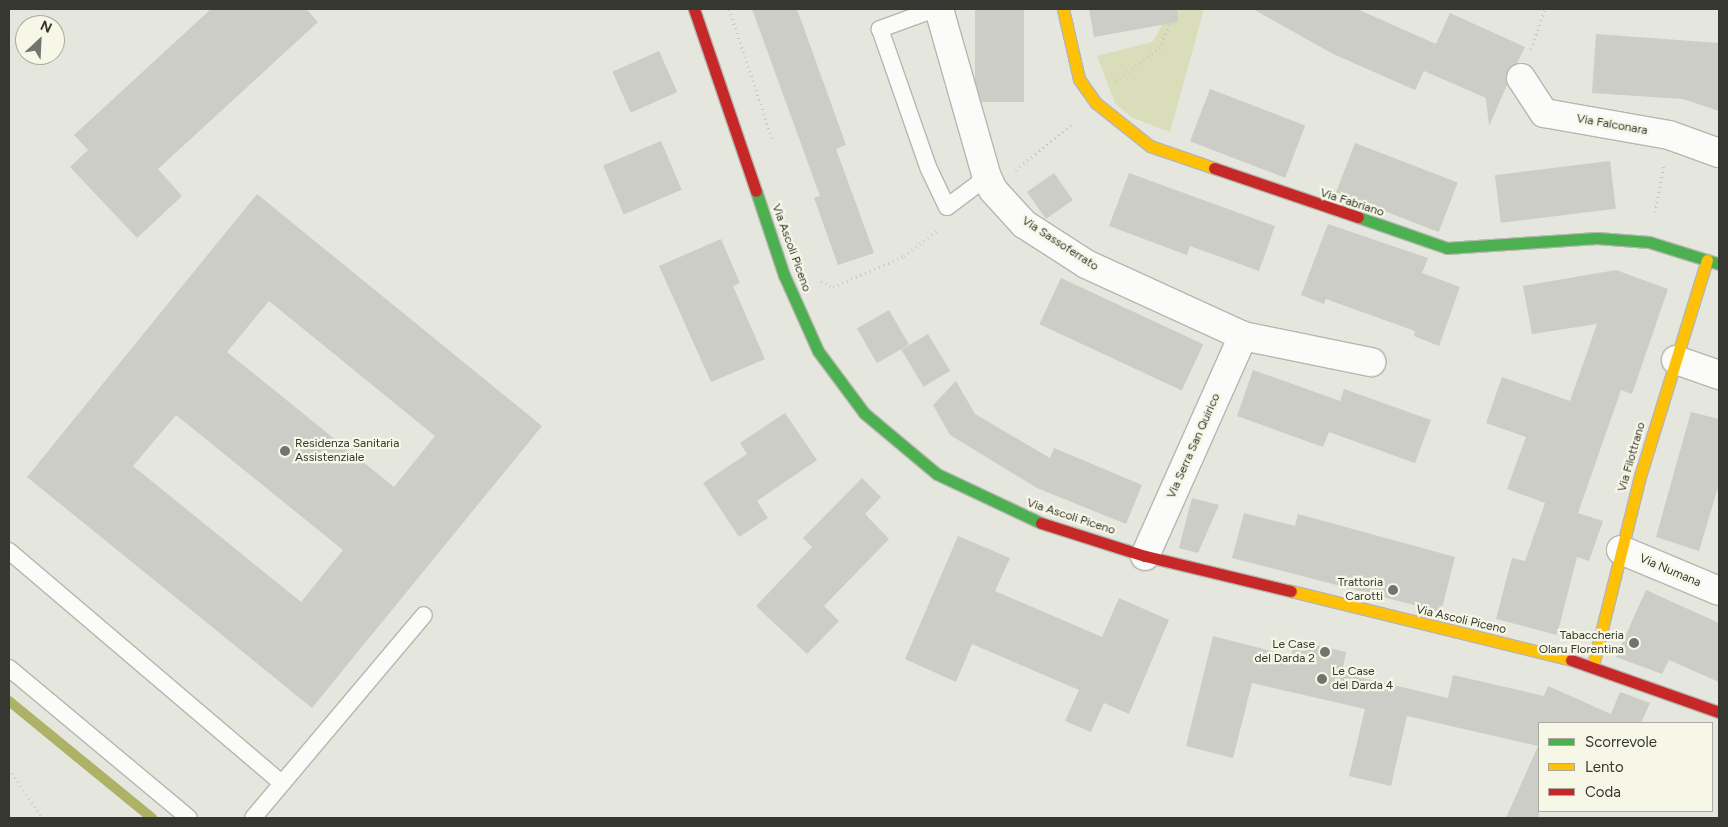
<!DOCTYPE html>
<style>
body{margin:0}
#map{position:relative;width:1728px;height:827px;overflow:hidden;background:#e5e6dd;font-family:Figtree,sans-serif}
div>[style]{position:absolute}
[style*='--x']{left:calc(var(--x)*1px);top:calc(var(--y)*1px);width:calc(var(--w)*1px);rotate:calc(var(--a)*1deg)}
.green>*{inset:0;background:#daddb9}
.stream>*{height:10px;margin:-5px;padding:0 5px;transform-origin:5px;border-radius:5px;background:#aeb267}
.building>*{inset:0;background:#cccdc6;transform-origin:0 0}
.path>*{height:3px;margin-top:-1.5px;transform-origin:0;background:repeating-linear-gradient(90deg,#c6c7c4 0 1px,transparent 0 5px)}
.roads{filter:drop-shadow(1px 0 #b6b7b0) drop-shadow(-1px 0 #b6b7b0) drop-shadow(0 1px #b6b7b0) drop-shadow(0 -1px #b6b7b0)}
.lane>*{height:16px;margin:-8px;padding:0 8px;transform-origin:8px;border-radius:8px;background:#fbfbfa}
.street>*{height:28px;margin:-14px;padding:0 14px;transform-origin:14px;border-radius:14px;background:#fbfbfa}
.fast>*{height:11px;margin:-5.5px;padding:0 5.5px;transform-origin:5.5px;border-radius:5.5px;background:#4caf50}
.slow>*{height:11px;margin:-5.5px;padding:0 5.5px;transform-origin:5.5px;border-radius:5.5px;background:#ffc107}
.jam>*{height:11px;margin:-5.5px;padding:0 5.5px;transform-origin:5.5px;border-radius:5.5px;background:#c62828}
.dots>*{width:14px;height:14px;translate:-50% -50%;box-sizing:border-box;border:2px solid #f6f7e6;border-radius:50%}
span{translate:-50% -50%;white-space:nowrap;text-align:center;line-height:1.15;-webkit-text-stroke:4.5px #f6f7e6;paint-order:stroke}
.street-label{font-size:12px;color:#363730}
.poi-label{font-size:12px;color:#363730}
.left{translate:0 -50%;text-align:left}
.right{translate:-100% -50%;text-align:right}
.frame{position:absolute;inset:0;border:10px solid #363730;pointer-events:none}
.legend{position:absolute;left:1538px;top:722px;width:175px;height:90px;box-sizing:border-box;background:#f6f7e6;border:1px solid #a9aa9d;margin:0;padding:6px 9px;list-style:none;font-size:15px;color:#363730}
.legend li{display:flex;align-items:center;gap:10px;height:25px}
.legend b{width:25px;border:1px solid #a9aa9d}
.north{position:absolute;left:15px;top:15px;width:50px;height:50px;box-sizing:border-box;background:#f6f7e6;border:1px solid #a9aa9d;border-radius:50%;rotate:25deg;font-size:14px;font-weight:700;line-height:20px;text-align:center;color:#363730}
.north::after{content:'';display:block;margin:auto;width:18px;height:22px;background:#73746d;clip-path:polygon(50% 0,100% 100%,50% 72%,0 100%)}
</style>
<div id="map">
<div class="green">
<i style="clip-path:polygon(1164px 9px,1204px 9px,1170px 132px,1131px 117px,1115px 103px,1097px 56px,1152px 42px,1166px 19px)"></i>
</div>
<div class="stream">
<i style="--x:9;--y:701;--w:185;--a:39.3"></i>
</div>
<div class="building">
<i style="clip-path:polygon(211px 9px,306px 9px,318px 22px,158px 169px,182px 196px,137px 238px,70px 167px,88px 150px,74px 135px)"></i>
<i style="clip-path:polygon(752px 9px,797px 9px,846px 145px,836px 149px,874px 253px,838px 265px,814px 198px,820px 196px)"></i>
<i style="left:975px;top:9px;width:49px;height:93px"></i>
<i style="clip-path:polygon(1089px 9px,1177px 9px,1178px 22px,1094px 37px)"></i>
<i style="clip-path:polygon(1253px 9px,1357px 9px,1436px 44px,1450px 13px,1525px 47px,1517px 63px,1507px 71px,1507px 85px,1489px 126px,1486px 98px,1424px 71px,1415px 90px,1333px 54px)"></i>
<i style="clip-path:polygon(1596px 34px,1719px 43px,1719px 111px,1683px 99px,1592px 93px)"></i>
<i style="left:659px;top:51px;width:45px;height:51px;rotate:66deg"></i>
<i style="left:1210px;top:89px;width:102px;height:56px;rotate:21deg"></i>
<i style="left:661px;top:141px;width:53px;height:63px;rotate:67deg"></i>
<i style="left:1355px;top:143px;width:110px;height:53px;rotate:21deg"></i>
<i style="left:1610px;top:161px;width:48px;height:116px;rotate:83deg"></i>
<i style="left:1054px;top:173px;width:33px;height:33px;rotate:55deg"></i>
<i style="clip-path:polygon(1129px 173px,1275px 226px,1259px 271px,1190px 246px,1187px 255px,1109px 226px)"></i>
<i style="clip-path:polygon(evenodd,257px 194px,542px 426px,312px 708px,27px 477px,257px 194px,269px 301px,435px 436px,394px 487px,227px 352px,269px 301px,257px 194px,176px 415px,343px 550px,301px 602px,133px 466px,176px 415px)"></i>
<i style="clip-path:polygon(1328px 224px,1428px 258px,1422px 273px,1460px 287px,1439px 346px,1414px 336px,1415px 331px,1326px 299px,1324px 304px,1301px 295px)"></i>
<i style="clip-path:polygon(721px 239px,740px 283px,733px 286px,765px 359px,711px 382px,659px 266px)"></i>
<i style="clip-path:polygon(1616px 270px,1668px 289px,1632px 394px,1621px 390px,1578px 513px,1603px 521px,1589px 561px,1577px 557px,1557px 635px,1496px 619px,1512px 558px,1525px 561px,1545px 503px,1507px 489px,1526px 437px,1486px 423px,1502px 377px,1570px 401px,1597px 324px,1532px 334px,1523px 286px)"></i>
<i style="left:1061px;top:278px;width:157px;height:51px;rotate:25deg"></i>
<i style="left:889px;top:310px;width:40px;height:37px;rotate:60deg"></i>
<i style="left:928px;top:334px;width:43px;height:31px;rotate:59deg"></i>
<i style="clip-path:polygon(1253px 370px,1340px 401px,1344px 389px,1431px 420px,1415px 463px,1329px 432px,1323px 447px,1237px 416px)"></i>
<i style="clip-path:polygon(956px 381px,975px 414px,1050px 458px,1054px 448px,1142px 485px,1126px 524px,1037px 488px,950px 435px,933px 405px)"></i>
<i style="clip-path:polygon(1691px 412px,1719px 419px,1719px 484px,1699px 551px,1656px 537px)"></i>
<i style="clip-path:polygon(785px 413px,817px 460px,757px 501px,768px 518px,739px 537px,703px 483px,747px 454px,740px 443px)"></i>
<i style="clip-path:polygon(862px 478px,881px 497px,865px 514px,889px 539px,824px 606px,839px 621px,807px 654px,756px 606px,812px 547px,803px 538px)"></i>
<i style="clip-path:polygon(1192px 498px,1219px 505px,1198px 553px,1179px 548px)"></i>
<i style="clip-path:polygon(1244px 513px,1295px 526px,1298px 514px,1455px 557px,1441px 612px,1232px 558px)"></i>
<i style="clip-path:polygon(958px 536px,1010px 558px,995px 591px,1102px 637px,1119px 598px,1169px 620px,1129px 714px,1104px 703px,1091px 732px,1065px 721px,1079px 690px,972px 644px,956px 682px,905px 659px)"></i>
<i style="clip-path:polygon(1646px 590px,1719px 623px,1719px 682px,1669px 660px,1662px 674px,1616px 657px)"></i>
<i style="clip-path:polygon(1213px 636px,1291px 656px,1295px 640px,1346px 652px,1342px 673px,1448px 698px,1453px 675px,1544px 696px,1548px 686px,1611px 714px,1620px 692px,1650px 703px,1641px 723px,1539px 723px,1539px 818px,1506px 818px,1538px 746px,1407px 716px,1391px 786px,1349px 776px,1365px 709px,1252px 683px,1233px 758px,1186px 746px)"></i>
</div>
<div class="path">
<i style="--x:729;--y:9;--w:139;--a:71.6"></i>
<i style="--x:1531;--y:49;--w:42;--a:-70.7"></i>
<i style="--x:1116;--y:81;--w:54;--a:-37.5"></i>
<i style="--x:1159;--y:48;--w:43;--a:-65.2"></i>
<i style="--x:1016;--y:170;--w:74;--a:-39.5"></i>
<i style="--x:1655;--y:212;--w:49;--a:-79.4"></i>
<i style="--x:821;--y:281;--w:13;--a:27"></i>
<i style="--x:833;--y:287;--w:77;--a:-23.6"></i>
<i style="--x:904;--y:256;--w:45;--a:-36.9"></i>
<i style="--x:9;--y:769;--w:60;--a:55.2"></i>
</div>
<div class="roads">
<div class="lane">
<i style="--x:935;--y:9;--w:59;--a:160"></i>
<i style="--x:880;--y:29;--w:146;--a:70.8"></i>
<i style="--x:928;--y:167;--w:44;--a:64.6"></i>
<i style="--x:947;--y:207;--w:50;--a:-36.9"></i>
<i style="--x:9;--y:551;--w:356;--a:40.4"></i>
<i style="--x:9;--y:668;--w:234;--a:39.8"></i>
<i style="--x:253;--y:818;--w:265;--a:-49.9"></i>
</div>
<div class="street">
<i style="--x:939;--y:9;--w:175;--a:74.1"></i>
<i style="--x:987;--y:177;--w:14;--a:65"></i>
<i style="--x:993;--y:190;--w:46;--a:47.6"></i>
<i style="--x:1024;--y:224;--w:74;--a:32.8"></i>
<i style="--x:1086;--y:264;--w:173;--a:24.6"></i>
<i style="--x:1243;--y:336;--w:131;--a:11.5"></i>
<i style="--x:1521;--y:78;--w:42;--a:56.7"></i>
<i style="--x:1544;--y:113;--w:127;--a:10"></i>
<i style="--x:1669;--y:135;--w:53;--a:19.8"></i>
<i style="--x:1676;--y:360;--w:46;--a:19.2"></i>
<i style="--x:1621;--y:550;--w:106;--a:22.7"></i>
<i style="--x:1145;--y:556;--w:241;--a:-66"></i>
</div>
<div class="fast">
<i style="--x:756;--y:191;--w:89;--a:71.6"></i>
<i style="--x:784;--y:275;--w:83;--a:65.9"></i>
<i style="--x:818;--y:351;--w:77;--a:53.4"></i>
<i style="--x:864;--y:413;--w:95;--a:39.9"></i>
<i style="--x:937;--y:474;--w:115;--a:25.2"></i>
<i style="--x:1358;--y:217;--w:94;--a:19.2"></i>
<i style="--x:1447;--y:248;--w:150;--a:-3.8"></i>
<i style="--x:1597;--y:238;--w:52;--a:4.4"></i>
<i style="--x:1649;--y:242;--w:73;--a:17.4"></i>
</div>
<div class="slow">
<i style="--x:1063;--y:9;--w:72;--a:77.1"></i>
<i style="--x:1079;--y:79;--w:29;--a:55"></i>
<i style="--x:1096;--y:103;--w:69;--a:38.5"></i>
<i style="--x:1150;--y:146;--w:68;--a:19"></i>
<i style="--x:1291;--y:591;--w:288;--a:13.8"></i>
<i style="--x:1593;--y:665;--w:198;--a:-76"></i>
<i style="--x:1641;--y:473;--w:223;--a:-72.8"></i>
</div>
<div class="jam">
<i style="--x:694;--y:9;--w:192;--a:71.2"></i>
<i style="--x:1214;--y:168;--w:152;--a:18.8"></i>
<i style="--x:1041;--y:523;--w:109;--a:17.6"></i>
<i style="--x:1145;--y:556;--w:150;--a:13.5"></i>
<i style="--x:1571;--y:660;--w:157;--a:19.4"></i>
</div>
</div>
<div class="dots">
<i style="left:285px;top:451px;background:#73746d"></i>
<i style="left:1393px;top:590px;background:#73746d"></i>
<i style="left:1634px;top:643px;background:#73746d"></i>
<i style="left:1325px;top:652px;background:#73746d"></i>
<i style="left:1322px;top:679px;background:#73746d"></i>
</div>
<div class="street-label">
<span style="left:1612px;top:125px;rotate:10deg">Via Falconara</span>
<span style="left:1352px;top:203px;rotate:18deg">Via Fabriano</span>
<span style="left:1060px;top:244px;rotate:33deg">Via Sassoferrato</span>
<span style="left:791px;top:248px;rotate:70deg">Via Ascoli Piceno</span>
<span style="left:1194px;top:446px;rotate:-66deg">Via Serra San Quirico</span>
<span style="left:1632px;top:457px;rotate:-74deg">Via Filottrano</span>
<span style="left:1071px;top:517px;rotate:18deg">Via Ascoli Piceno</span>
<span style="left:1670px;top:571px;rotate:23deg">Via Numana</span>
<span style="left:1461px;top:620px;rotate:13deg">Via Ascoli Piceno</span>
</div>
<div class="poi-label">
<span class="left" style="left:295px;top:451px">Residenza Sanitaria<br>Assistenziale</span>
<span class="right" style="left:1383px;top:590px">Trattoria<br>Carotti</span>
<span class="right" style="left:1624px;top:643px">Tabaccheria<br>Olaru Florentina</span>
<span class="right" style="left:1315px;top:652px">Le Case<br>del Darda 2</span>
<span class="left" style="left:1332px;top:679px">Le Case<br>del Darda 4</span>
</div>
<div class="frame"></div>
<ul class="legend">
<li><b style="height:6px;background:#4caf50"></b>Scorrevole</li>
<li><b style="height:6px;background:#ffc107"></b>Lento</li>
<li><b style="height:6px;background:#c62828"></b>Coda</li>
</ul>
<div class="north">N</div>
</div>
